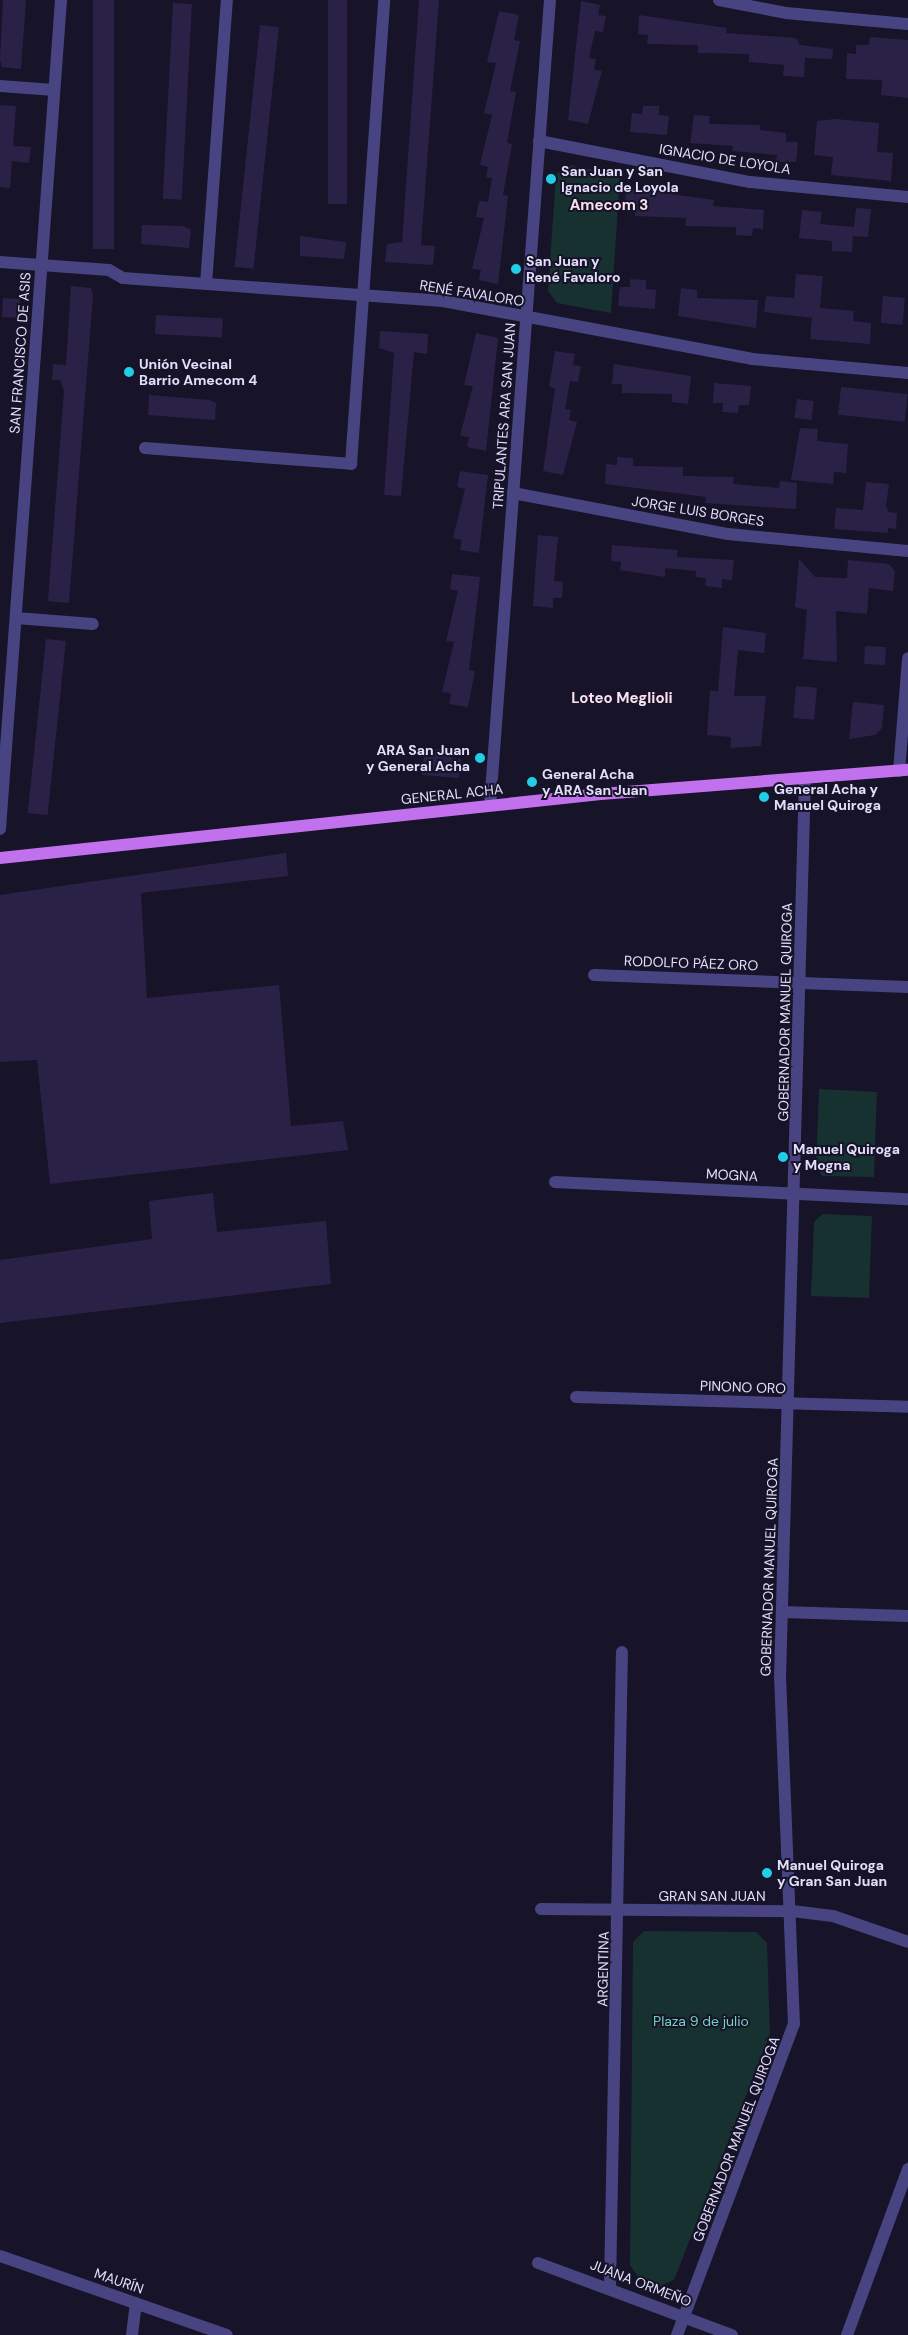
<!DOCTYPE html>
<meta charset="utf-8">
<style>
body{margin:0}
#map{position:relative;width:908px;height:2335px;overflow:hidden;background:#171328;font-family:"DM Sans",sans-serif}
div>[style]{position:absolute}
.green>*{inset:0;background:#173130}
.building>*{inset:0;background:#2a2246;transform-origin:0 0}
.minor>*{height:12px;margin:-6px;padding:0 6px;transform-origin:6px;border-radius:6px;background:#474481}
.major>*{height:12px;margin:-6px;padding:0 6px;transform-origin:6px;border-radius:6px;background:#c271ee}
.dots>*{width:14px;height:14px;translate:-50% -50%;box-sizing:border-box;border:2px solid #171328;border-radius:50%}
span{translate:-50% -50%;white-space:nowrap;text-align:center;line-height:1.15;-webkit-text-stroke:4px #171328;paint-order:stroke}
.street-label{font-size:14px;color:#e2defb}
.poi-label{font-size:14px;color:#e2defb;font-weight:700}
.left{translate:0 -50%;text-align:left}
.right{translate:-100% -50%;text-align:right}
.park-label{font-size:14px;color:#71d4bd}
.neighbourhood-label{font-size:15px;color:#fbe0f1;font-weight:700}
</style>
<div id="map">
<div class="green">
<i style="clip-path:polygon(568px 165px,620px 175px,611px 313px,557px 303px,548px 291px,556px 174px)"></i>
<i style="clip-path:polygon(819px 1089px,877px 1092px,874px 1177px,822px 1176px,816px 1166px)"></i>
<i style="clip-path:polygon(823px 1214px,872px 1216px,869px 1298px,811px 1296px,814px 1222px)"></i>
<i style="clip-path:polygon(644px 1931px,756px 1932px,767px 1943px,770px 2034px,674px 2280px,660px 2286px,638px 2277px,630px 2265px,633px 1942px)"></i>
</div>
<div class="building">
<i style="clip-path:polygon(3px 0,26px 0,21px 69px,2px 67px,0 60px)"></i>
<i style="left:93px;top:0;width:21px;height:249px"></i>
<i style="left:328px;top:0;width:19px;height:204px"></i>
<i style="clip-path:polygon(419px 0,439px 0,421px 245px,435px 246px,433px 265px,385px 262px,387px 244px,402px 242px)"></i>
<i style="clip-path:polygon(581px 1px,600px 5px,598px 15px,606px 16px,603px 32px,595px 31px,589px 58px,596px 59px,594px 70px,602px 71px,588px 124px,568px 120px)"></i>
<i style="left:173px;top:3px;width:19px;height:196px;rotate:3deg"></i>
<i style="clip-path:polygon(499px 11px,519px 15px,514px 40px,520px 41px,510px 91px,516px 92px,507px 143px,512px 144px,503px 195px,508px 196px,498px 284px,479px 280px,481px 270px,472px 269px,484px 218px,476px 217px,479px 201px,488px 202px,492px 178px,486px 177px,488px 167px,480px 165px,492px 115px,484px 113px,496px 63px,487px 62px)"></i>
<i style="clip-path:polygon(639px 15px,727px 28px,726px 33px,796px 38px,800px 45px,833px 49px,832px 59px,805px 58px,804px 77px,783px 76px,784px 65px,749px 62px,749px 54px,698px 53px,698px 45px,647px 44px,648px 35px,638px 34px)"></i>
<i style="left:260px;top:25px;width:19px;height:243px;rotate:6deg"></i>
<i style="clip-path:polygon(870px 37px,908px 40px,908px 98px,881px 95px,882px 80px,846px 79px,847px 53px,856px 54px,856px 45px,869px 45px)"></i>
<i style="clip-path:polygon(0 105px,16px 106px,13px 146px,31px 147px,29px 163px,12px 161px,10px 188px,0 187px)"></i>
<i style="clip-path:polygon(643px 106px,659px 106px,659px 115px,669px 116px,667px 135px,630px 132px,632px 113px,642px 114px)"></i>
<i style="clip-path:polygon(694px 115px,710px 116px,709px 124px,760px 125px,760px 130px,786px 133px,786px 142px,798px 142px,796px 162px,776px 162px,777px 155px,732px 151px,733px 146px,690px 143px)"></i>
<i style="clip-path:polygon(836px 119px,879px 123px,877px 152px,893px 153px,891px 181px,831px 175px,833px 157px,814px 155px,817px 121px)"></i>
<i style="clip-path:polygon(626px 188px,714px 200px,713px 206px,764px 210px,763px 229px,753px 228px,752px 236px,736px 235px,736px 227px,685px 226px,686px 218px,635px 216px,635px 208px,625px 207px)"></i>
<i style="clip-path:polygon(856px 208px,871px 209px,868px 237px,853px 236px,852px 252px,832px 251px,832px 241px,799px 238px,802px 210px,822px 212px,820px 224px,854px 227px)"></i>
<i style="clip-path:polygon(142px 225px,183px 226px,191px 230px,189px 248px,141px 244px)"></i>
<i style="clip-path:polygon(300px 236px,346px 242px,344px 259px,300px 256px)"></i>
<i style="clip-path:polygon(796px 274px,823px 276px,820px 308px,854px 311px,853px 321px,871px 323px,870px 344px,810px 339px,812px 318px,764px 312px,766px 296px,794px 298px)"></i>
<i style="clip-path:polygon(630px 279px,646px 280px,646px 289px,656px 290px,655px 309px,618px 306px,620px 287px,630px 287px)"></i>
<i style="clip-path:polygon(71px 286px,91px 288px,93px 295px,69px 603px,48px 601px,64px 391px,60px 380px,52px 380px,53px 364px,66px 365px)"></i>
<i style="clip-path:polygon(681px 288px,697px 290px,697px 298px,758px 300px,756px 328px,678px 316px)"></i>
<i style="left:883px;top:296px;width:22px;height:27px;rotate:5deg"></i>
<i style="left:3px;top:298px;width:17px;height:19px;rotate:3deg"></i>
<i style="left:156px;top:315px;width:67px;height:19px;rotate:3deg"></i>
<i style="clip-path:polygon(380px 331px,428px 334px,427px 354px,414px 352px,401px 496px,384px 495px,394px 353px,379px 348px)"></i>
<i style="clip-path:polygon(476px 333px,498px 338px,486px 451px,467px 447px,469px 437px,460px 436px,473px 386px,464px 385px)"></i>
<i style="clip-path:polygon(555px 351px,575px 354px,573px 365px,581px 366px,578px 382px,570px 381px,565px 409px,571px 410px,569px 420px,577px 422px,563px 475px,543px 471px,555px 388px,549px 387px)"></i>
<i style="clip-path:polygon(614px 364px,691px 376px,688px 404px,672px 402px,672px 394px,622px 393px,622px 384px,612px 384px)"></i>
<i style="clip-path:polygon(714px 383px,751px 386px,749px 405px,739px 405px,738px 413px,722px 412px,723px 403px,713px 403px)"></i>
<i style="left:841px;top:387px;width:67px;height:28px;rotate:6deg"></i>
<i style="clip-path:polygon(149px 395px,209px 400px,216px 403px,215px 420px,148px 415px)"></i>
<i style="left:797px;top:399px;width:17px;height:19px;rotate:7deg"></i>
<i style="clip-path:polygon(800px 428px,818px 429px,817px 441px,848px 444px,846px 473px,834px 472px,833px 484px,791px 480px)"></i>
<i style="clip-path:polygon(617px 457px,633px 458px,633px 466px,683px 467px,683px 476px,734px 477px,733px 484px,779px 488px,780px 481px,797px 483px,796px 509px,705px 503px,706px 497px,605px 484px,606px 464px,617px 465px)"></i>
<i style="clip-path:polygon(460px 471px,488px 475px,479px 553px,460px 550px,462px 540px,453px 538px,465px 489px,457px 487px)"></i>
<i style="clip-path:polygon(866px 482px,889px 484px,886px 506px,889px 512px,897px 513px,896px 529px,888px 528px,888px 533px,834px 529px,836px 508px,863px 510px)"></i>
<i style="clip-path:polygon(538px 535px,558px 537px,554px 581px,563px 582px,562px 598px,553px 598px,553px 608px,533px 606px)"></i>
<i style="clip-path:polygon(612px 545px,677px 550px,677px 557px,734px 560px,732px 580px,722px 579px,722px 588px,705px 586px,706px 578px,696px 577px,696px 571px,665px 568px,665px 577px,620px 570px,621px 562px,611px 561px)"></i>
<i style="clip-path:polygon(799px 559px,815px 577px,847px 578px,848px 560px,889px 564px,895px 571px,893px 591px,869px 588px,867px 614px,836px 611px,837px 662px,803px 659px,807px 610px,795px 607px)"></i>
<i style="clip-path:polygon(452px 574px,480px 577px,469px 670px,475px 671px,468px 707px,449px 704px,451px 693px,442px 692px,454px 642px,446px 641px,458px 591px,450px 589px)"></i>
<i style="clip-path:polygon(723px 627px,766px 633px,764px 653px,738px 650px,734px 696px,766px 696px,761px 746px,730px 748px,731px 737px,707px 735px,710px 691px,718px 691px)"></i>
<i style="left:46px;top:639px;width:20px;height:175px;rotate:6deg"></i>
<i style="left:865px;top:646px;width:21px;height:18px;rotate:3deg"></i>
<i style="left:796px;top:686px;width:21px;height:32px;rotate:5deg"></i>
<i style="clip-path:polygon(853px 702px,884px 705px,882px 728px,875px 735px,849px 739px)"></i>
<i style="clip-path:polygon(435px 749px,451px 750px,451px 758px,461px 759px,459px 778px,422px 775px,424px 756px,434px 757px)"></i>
<i style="clip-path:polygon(286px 853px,288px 876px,141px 893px,147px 998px,279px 985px,291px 1126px,343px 1121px,348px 1150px,50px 1184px,37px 1060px,0 1062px,0 895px)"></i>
<i style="clip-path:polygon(213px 1193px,217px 1232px,326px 1221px,331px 1284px,0 1323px,0 1260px,152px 1239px,149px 1201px)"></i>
</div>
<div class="minor">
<i style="left:719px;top:0;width:68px;rotate:11deg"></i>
<i style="left:786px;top:13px;width:122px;rotate:5.2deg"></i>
<i style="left:0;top:86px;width:54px;rotate:4.2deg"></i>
<i style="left:539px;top:141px;width:215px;rotate:11deg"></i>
<i style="left:750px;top:182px;width:159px;rotate:5.4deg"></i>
<i style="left:0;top:262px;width:109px;rotate:4.2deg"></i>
<i style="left:109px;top:270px;width:16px;rotate:30deg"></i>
<i style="left:123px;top:278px;width:321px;rotate:4.1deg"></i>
<i style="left:443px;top:301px;width:314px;rotate:10.6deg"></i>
<i style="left:752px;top:359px;width:157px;rotate:5.1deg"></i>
<i style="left:206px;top:284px;width:285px;rotate:-85.8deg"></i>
<i style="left:145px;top:448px;width:207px;rotate:4.4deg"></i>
<i style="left:351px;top:464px;width:465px;rotate:-85.9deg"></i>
<i style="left:513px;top:493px;width:219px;rotate:10.8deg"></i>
<i style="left:728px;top:534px;width:181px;rotate:5.4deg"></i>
<i style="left:16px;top:618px;width:77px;rotate:4.5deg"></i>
<i style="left:899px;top:771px;width:113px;rotate:-85.4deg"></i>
<i style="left:490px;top:805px;width:807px;rotate:-85.74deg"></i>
<i style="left:0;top:829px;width:831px;rotate:-85.79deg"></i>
<i style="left:594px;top:975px;width:314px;rotate:2.2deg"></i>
<i style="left:555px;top:1182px;width:353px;rotate:2.8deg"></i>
<i style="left:576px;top:1397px;width:332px;rotate:1.7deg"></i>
<i style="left:782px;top:1612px;width:126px;rotate:1.8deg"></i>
<i style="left:541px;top:1909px;width:251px;rotate:0.5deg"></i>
<i style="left:792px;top:1911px;width:41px;rotate:7deg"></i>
<i style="left:833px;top:1916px;width:79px;rotate:19.1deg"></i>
<i style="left:0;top:2256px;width:240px;rotate:19.2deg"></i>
<i style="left:538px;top:2263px;width:207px;rotate:20.4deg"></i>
<i style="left:610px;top:2286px;width:634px;rotate:-88.92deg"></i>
<i style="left:132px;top:2335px;width:32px;rotate:-83deg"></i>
<i style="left:677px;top:2335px;width:332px;rotate:-69.4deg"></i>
<i style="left:794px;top:2024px;width:346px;rotate:-92.3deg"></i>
<i style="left:780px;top:1678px;width:900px;rotate:-88.41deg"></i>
<i style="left:847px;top:2335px;width:177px;rotate:-69.8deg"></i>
</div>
<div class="major">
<i style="left:0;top:858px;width:604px;rotate:-6.08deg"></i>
<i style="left:601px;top:794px;width:308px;rotate:-4.5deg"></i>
</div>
<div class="dots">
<i style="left:551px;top:179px;background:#20cee5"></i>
<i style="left:516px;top:269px;background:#20cee5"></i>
<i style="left:129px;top:372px;background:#20cee5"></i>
<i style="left:480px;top:758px;background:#20cee5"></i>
<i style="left:532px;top:782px;background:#20cee5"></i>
<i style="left:764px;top:797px;background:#20cee5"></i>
<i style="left:783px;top:1157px;background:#20cee5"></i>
<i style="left:767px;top:1873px;background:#20cee5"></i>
</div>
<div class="street-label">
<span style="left:725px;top:159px;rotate:9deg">IGNACIO DE LOYOLA</span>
<span style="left:472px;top:293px;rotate:9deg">RENÉ FAVALORO</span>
<span style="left:20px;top:353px;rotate:-86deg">SAN FRANCISCO DE ASIS</span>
<span style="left:504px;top:416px;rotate:-86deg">TRIPULANTES ARA SAN JUAN</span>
<span style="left:698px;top:511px;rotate:9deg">JORGE LUIS BORGES</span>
<span style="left:452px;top:794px;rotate:-6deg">GENERAL ACHA</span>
<span style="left:691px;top:963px;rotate:2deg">RODOLFO PÁEZ ORO</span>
<span style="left:785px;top:1012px;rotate:-89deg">GOBERNADOR MANUEL QUIROGA</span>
<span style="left:732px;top:1175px;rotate:3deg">MOGNA</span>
<span style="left:743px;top:1387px;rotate:2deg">PINONO ORO</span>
<span style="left:769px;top:1567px;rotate:-88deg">GOBERNADOR MANUEL QUIROGA</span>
<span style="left:712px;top:1896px">GRAN SAN JUAN</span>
<span style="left:603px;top:1969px;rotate:-89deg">ARGENTINA</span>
<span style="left:736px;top:2139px;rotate:-69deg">GOBERNADOR MANUEL QUIROGA</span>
<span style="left:119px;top:2281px;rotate:19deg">MAURÍN</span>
<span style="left:641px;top:2283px;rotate:21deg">JUANA ORMEÑO</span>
</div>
<div class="poi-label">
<span class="left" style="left:561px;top:179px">San Juan y San<br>Ignacio de Loyola</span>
<span class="left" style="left:526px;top:269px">San Juan y<br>René Favaloro</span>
<span class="left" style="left:139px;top:372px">Unión Vecinal<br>Barrio Amecom 4</span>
<span class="right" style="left:470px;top:758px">ARA San Juan<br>y General Acha</span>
<span class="left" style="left:542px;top:782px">General Acha<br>y ARA San Juan</span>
<span class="left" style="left:774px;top:797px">General Acha y<br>Manuel Quiroga</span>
<span class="left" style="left:793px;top:1157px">Manuel Quiroga<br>y Mogna</span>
<span class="left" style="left:777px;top:1873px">Manuel Quiroga<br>y Gran San Juan</span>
</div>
<div class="park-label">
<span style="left:701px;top:2021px">Plaza 9 de julio</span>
</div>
<div class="neighbourhood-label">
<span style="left:609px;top:206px">Amecom 3</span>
<span style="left:622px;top:699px">Loteo Meglioli</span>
</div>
</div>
